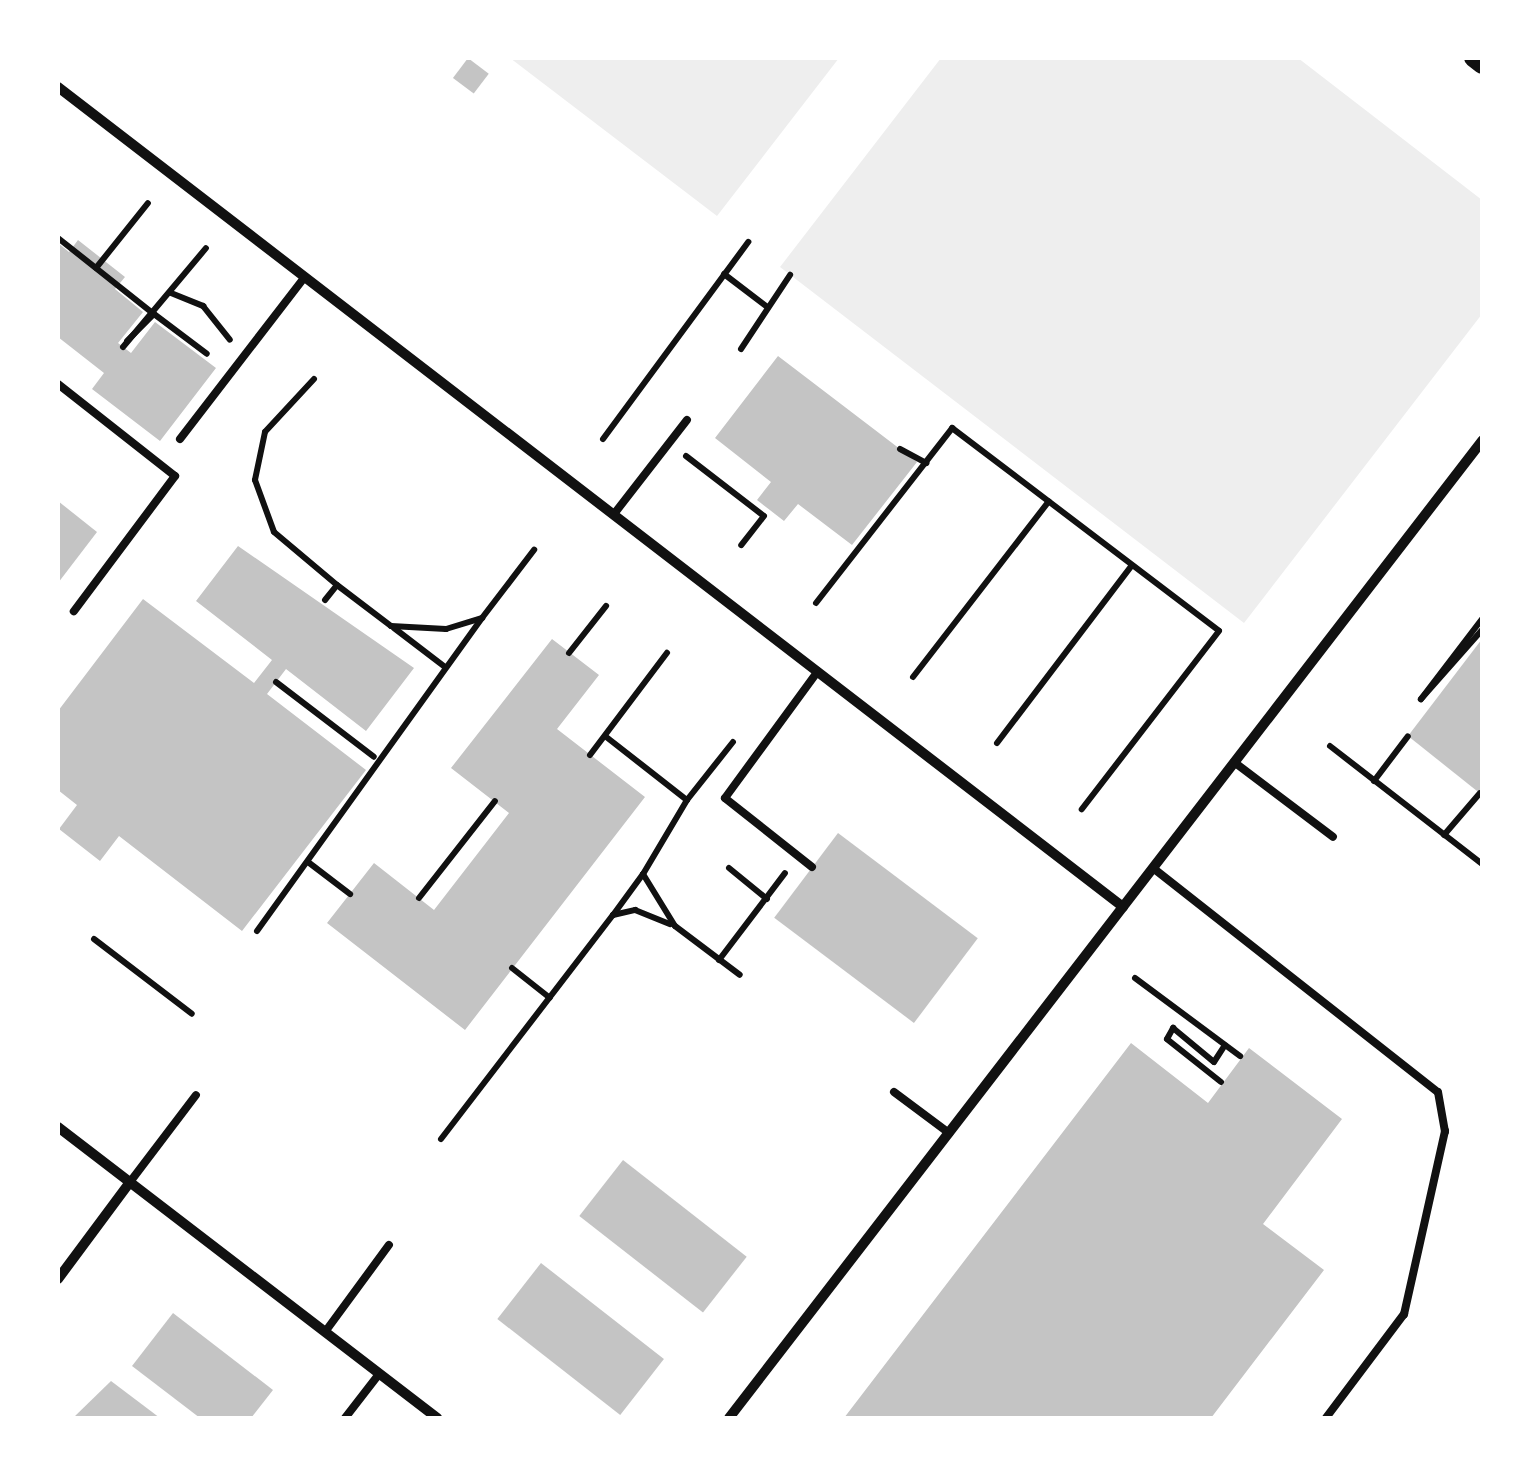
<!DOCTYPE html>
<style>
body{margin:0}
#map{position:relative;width:1540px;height:1476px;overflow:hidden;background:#fff;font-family:"Varela Round",sans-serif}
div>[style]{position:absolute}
.green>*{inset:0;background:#eee}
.building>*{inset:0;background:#c4c4c4;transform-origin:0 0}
.path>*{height:6px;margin:-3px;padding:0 3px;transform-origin:3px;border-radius:3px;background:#111}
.service>*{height:8px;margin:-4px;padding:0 4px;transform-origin:4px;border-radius:4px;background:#111}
.minor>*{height:10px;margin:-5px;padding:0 5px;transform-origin:5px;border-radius:5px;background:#111}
.tertiary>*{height:18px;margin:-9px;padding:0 9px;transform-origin:9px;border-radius:9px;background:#111}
span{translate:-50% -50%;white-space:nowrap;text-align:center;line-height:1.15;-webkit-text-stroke:10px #fff;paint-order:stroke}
.frame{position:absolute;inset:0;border:60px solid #fff;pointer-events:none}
</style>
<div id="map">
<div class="green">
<i style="clip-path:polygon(510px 58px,839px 58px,717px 216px)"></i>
<i style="clip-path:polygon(941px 58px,1298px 58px,1482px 200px,1482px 314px,1244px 623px,780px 267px)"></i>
</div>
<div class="building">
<i style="left:468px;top:58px;width:26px;height:25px;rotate:37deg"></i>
<i style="clip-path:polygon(78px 240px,125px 277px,115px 289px,143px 312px,118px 343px,131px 353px,155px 322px,216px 368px,160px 441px,92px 389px,104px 373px,58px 337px,58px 243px,69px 252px)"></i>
<i style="clip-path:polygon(778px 356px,917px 462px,852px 545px,798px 504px,784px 521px,757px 500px,771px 482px,715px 438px)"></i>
<i style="clip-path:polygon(58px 501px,97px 532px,58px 583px)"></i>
<i style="clip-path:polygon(238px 546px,414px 668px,366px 731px,286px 669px,267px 694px,366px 770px,242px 931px,119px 836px,100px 861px,59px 829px,77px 805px,58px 790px,58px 711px,143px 599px,254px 683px,272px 660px,196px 601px)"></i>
<i style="clip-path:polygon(552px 639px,599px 675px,557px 729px,645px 797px,465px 1030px,327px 923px,374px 863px,434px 910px,509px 813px,451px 768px)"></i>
<i style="clip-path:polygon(1482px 639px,1482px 795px,1408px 736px)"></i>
<i style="left:838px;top:833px;width:175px;height:106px;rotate:37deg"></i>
<i style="clip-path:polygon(1131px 1043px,1208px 1103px,1249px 1048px,1342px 1119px,1263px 1224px,1324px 1270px,1211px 1418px,844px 1418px)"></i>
<i style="left:623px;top:1160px;width:157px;height:71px;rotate:38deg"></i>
<i style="left:541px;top:1263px;width:156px;height:71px;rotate:38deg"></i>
<i style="clip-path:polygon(173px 1313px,273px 1390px,251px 1418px,200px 1418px,132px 1366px)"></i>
<i style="clip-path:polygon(111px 1381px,160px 1418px,73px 1418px)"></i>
</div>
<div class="path">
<i style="left:58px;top:238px;width:122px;rotate:38.4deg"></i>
<i style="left:154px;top:314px;width:38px;rotate:135deg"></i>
<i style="left:96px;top:268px;width:83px;rotate:-51.3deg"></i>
<i style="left:724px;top:274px;width:53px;rotate:37.3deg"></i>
<i style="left:171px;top:293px;width:35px;rotate:22deg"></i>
<i style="left:203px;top:306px;width:43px;rotate:51.5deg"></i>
<i style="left:154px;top:314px;width:66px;rotate:37deg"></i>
<i style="left:123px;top:347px;width:129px;rotate:-50deg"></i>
<i style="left:741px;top:349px;width:89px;rotate:-56.5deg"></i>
<i style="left:314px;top:379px;width:72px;rotate:132.8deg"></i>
<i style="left:265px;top:432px;width:49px;rotate:101.8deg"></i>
<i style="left:255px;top:480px;width:55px;rotate:69.9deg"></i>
<i style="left:274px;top:532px;width:82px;rotate:40.1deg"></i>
<i style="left:337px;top:585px;width:68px;rotate:37.2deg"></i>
<i style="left:391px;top:626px;width:55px;rotate:3.1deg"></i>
<i style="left:446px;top:629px;width:38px;rotate:-17deg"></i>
<i style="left:482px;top:618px;width:86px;rotate:-52.6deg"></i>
<i style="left:603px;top:439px;width:245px;rotate:-53.6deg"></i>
<i style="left:900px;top:449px;width:30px;rotate:28deg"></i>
<i style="left:686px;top:456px;width:98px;rotate:37.6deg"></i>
<i style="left:764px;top:516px;width:37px;rotate:128deg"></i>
<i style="left:325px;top:600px;width:19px;rotate:-51deg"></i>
<i style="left:816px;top:603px;width:222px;rotate:-52.1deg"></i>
<i style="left:952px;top:428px;width:335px;rotate:37.2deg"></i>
<i style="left:1219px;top:631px;width:225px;rotate:127.6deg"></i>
<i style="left:1482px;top:619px;width:101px;rotate:127.3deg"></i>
<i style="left:1421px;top:699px;width:92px;rotate:-48.5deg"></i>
<i style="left:394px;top:628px;width:64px;rotate:37.4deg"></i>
<i style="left:569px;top:653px;width:60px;rotate:-51.8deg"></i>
<i style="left:913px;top:677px;width:222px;rotate:-52.3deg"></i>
<i style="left:276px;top:682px;width:123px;rotate:37.4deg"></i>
<i style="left:605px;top:736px;width:104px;rotate:38deg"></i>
<i style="left:687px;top:800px;width:74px;rotate:-51.6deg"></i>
<i style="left:997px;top:743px;width:223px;rotate:-52.8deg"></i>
<i style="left:1330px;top:746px;width:192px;rotate:37.8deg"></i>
<i style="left:590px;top:755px;width:128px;rotate:-53deg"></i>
<i style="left:1374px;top:781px;width:56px;rotate:-52.9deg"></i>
<i style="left:687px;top:800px;width:86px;rotate:120.7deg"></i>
<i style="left:643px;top:874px;width:61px;rotate:58.4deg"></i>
<i style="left:675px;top:926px;width:81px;rotate:37deg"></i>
<i style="left:1444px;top:835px;width:55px;rotate:-49.4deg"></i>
<i style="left:308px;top:862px;width:53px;rotate:37.3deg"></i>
<i style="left:729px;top:868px;width:49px;rotate:39.2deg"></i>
<i style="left:643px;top:874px;width:51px;rotate:126.2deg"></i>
<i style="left:613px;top:915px;width:23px;rotate:-13deg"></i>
<i style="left:635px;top:910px;width:38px;rotate:22deg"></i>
<i style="left:419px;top:898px;width:123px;rotate:-51.9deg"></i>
<i style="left:257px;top:931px;width:384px;rotate:-54.3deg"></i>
<i style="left:94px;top:939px;width:123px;rotate:37.4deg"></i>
<i style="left:719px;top:960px;width:109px;rotate:-52.8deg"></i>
<i style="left:512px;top:968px;width:48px;rotate:38.3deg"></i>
<i style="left:1135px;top:978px;width:131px;rotate:36.6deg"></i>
<i style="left:1221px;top:1082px;width:69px;rotate:-141.5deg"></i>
<i style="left:1167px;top:1039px;width:13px;rotate:-61deg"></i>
<i style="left:1173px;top:1028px;width:53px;rotate:39.7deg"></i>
<i style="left:1214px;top:1062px;width:20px;rotate:-57deg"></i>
<i style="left:441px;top:1139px;width:282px;rotate:-52.5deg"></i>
</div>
<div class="service">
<i style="left:58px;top:384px;width:149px;rotate:38.2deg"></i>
<i style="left:175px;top:476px;width:169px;rotate:126.8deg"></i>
<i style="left:180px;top:439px;width:203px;rotate:-52.4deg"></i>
<i style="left:614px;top:514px;width:119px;rotate:-52.2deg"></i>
<i style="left:1234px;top:762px;width:124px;rotate:37.1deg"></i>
<i style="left:812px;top:867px;width:111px;rotate:-141.6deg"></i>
<i style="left:725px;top:798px;width:157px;rotate:-53.8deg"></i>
<i style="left:1153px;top:868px;width:362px;rotate:38.2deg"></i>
<i style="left:1438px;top:1092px;width:40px;rotate:80deg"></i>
<i style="left:1445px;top:1131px;width:188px;rotate:102.6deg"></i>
<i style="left:1404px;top:1314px;width:130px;rotate:126.9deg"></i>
<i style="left:894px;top:1092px;width:69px;rotate:36.7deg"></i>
<i style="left:130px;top:1182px;width:109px;rotate:-52.8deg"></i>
<i style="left:325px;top:1332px;width:108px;rotate:-53.7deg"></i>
<i style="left:345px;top:1418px;width:56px;rotate:-52.3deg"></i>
</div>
<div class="minor">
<i style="left:58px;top:87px;width:1344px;rotate:37.59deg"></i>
<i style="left:58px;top:1127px;width:478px;rotate:37.5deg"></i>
<i style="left:58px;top:1279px;width:121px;rotate:-53.4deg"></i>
<i style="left:729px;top:1418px;width:1234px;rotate:-52.38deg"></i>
</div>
<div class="tertiary">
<i style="left:1473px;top:58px;width:11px;rotate:38deg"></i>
</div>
<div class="frame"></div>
</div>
